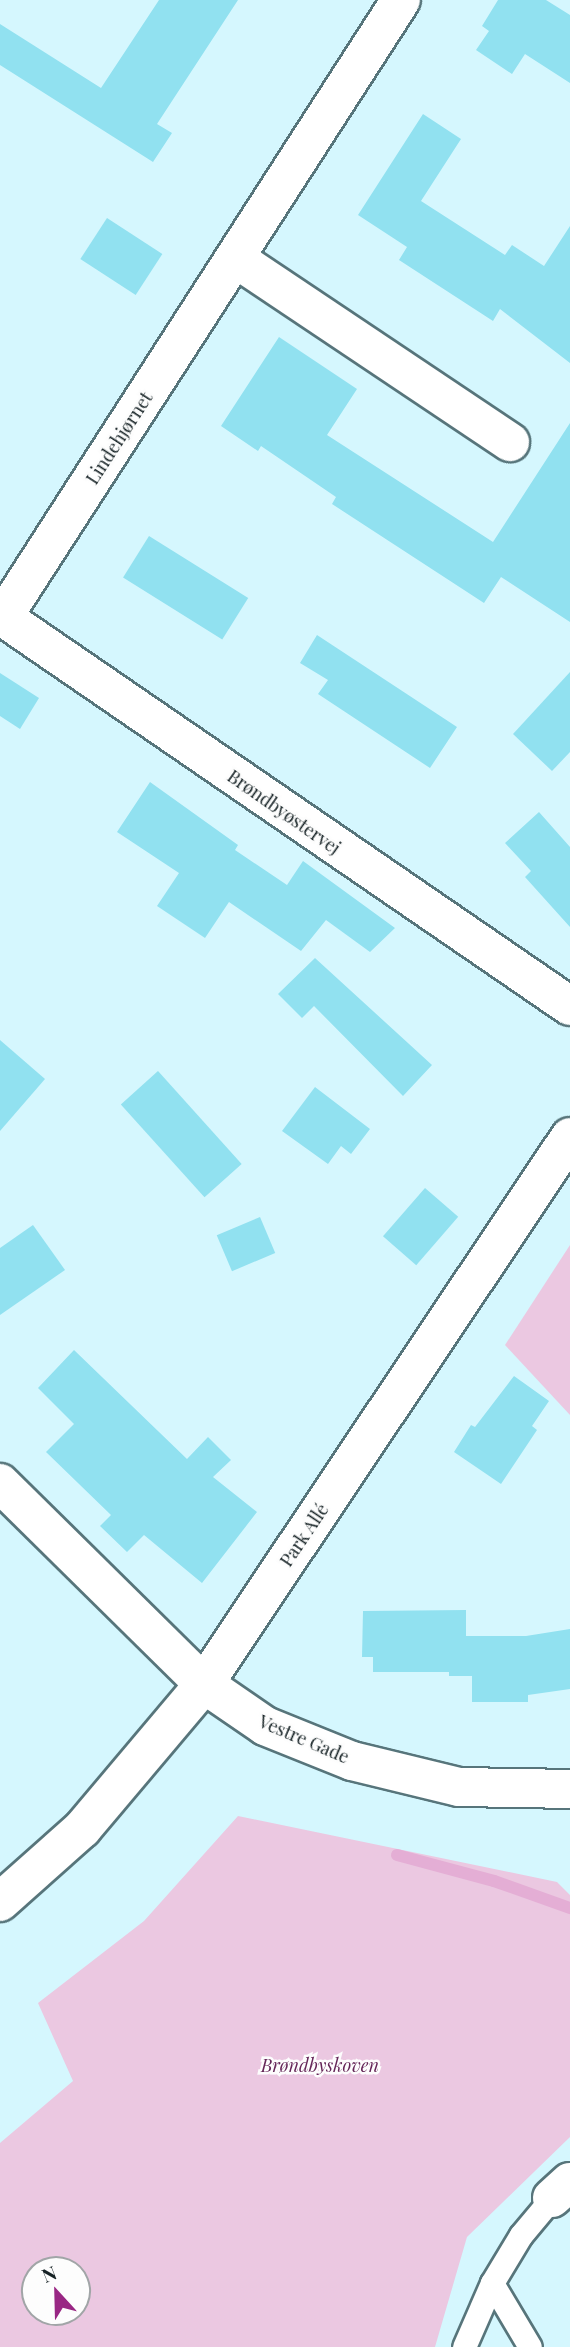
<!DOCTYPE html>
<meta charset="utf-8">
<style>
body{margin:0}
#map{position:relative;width:570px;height:2347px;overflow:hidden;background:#d5f7fe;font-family:"Playfair Display",serif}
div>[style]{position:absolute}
.green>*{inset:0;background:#ebc8e1}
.stream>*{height:12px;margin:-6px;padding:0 6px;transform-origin:6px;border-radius:6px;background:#e4aed5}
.building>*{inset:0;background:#91e1f0;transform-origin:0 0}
.roads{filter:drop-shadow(2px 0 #57757b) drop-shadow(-2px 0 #57757b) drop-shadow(0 2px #57757b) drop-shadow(0 -2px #57757b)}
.lane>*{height:23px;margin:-11.5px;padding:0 11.5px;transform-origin:11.5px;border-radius:11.5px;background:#fff}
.street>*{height:38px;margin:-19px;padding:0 19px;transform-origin:19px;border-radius:19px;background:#fff}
.secondary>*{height:38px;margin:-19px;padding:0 19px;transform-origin:19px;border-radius:19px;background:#fff}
span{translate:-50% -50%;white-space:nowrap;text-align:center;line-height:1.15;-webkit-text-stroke:5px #fdfdfd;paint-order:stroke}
.street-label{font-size:18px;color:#162225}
.park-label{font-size:18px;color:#652658;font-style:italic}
.north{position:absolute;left:21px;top:2256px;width:70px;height:70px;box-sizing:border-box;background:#fdfdfd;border:2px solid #a1a5a7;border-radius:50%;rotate:338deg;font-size:19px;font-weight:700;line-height:28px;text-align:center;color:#162225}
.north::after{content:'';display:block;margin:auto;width:24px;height:32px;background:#992784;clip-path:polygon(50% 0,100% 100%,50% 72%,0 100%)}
</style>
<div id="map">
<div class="green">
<i style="clip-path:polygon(570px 1245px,570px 1415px,505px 1345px)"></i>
<i style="clip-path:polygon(evenodd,238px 1816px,557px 1882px,570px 1895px,570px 2137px,467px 2237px,435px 2347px,0 2347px,0 2143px,73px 2081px,38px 2003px,144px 1921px,238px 1816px,35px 2270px,77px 2270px,77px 2312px,35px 2312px,35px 2270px)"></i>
</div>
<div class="stream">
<i style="left:397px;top:1855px;width:100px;rotate:15deg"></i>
<i style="left:494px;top:1881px;width:81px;rotate:19.6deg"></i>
</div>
<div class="building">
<i style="clip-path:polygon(159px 0,238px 0,157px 124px,172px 133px,153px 162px,0 65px,0 24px,101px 88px)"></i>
<i style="clip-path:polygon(498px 0,546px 0,570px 15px,570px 83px,525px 54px,512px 74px,476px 50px,489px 31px,482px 26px)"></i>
<i style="clip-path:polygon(423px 114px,461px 139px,421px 201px,505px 255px,512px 245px,544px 266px,570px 226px,570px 363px,500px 309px,493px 321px,399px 260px,407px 247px,358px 215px)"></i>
<i style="left:107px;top:218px;width:66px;height:49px;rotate:33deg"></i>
<i style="clip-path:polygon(279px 337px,357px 389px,327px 435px,493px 542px,570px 423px,570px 622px,501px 577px,484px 603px,332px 504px,336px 497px,261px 446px,258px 451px,221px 426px)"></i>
<i style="left:149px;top:536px;width:117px;height:49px;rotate:32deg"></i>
<i style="clip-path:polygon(317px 635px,457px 727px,430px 768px,318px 694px,328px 680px,300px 663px)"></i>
<i style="clip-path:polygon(570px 672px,570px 752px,552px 771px,513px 734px)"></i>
<i style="clip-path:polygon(0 673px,39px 698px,20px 729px,0 716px)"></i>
<i style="clip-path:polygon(150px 782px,238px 845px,235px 850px,287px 885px,303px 861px,395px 928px,370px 952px,326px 920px,301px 951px,229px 902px,205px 938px,157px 906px,179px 873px,117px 832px)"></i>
<i style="clip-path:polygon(539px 812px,570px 847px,570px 927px,525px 877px,531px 871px,505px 843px)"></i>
<i style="clip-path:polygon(315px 958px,432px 1065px,403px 1096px,314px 1006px,302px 1018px,278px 994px)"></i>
<i style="clip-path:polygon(0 1040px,45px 1079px,0 1131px)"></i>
<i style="left:158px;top:1071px;width:125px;height:50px;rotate:48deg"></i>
<i style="clip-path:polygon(315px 1087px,370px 1129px,351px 1154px,341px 1146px,328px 1164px,282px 1131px)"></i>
<i style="left:425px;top:1188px;width:44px;height:64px;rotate:41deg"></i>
<i style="left:260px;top:1217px;width:39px;height:47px;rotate:67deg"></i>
<i style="clip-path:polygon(33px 1225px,65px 1270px,0 1315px,0 1248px)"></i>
<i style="clip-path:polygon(74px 1350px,187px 1459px,208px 1437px,231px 1460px,213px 1477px,257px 1512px,202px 1583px,144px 1535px,127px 1552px,100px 1526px,111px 1515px,46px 1452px,74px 1424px,38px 1388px)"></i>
<i style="clip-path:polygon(514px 1376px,549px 1401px,532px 1426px,537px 1430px,501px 1484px,454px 1452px,471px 1425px,475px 1427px)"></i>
<i style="clip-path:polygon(466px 1610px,466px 1636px,526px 1636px,570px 1629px,570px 1689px,528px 1695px,528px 1702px,472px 1702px,472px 1676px,449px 1676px,449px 1672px,373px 1672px,373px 1657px,362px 1657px,363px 1611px)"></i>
</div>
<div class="roads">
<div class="lane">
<i style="left:492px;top:2283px;width:74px;rotate:59.3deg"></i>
<i style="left:464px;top:2347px;width:70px;rotate:-66.4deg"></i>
<i style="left:492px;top:2283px;width:56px;rotate:-58.9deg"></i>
<i style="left:521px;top:2235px;width:48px;rotate:-50deg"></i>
</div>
<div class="street">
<i style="left:235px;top:258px;width:331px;rotate:33.8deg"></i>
<i style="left:0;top:615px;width:691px;rotate:34.45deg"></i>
<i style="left:3px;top:617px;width:734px;rotate:-57.18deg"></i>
<i style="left:0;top:1483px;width:286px;rotate:44.6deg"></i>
<i style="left:204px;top:1684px;width:74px;rotate:34.5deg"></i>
<i style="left:265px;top:1726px;width:94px;rotate:21.9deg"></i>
<i style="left:352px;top:1761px;width:110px;rotate:13.7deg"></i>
<i style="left:459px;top:1787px;width:111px;rotate:1deg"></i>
<i style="left:552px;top:2198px;width:24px;rotate:-42deg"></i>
</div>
<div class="secondary">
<i style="left:0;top:1902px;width:110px;rotate:-41.7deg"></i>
<i style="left:82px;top:1829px;width:189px;rotate:-49.9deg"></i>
<i style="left:204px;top:1684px;width:658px;rotate:-56.21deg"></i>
</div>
</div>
<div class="street-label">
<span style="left:119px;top:438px;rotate:-57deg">Lindehjørnet</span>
<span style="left:284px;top:812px;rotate:35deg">Brøndbyøstervej</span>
<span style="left:304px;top:1535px;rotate:-56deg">Park Allé</span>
<span style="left:304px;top:1739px;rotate:23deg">Vestre Gade</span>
</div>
<div class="park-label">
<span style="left:320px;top:2065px">Brøndbyskoven</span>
</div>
<div class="north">N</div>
</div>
